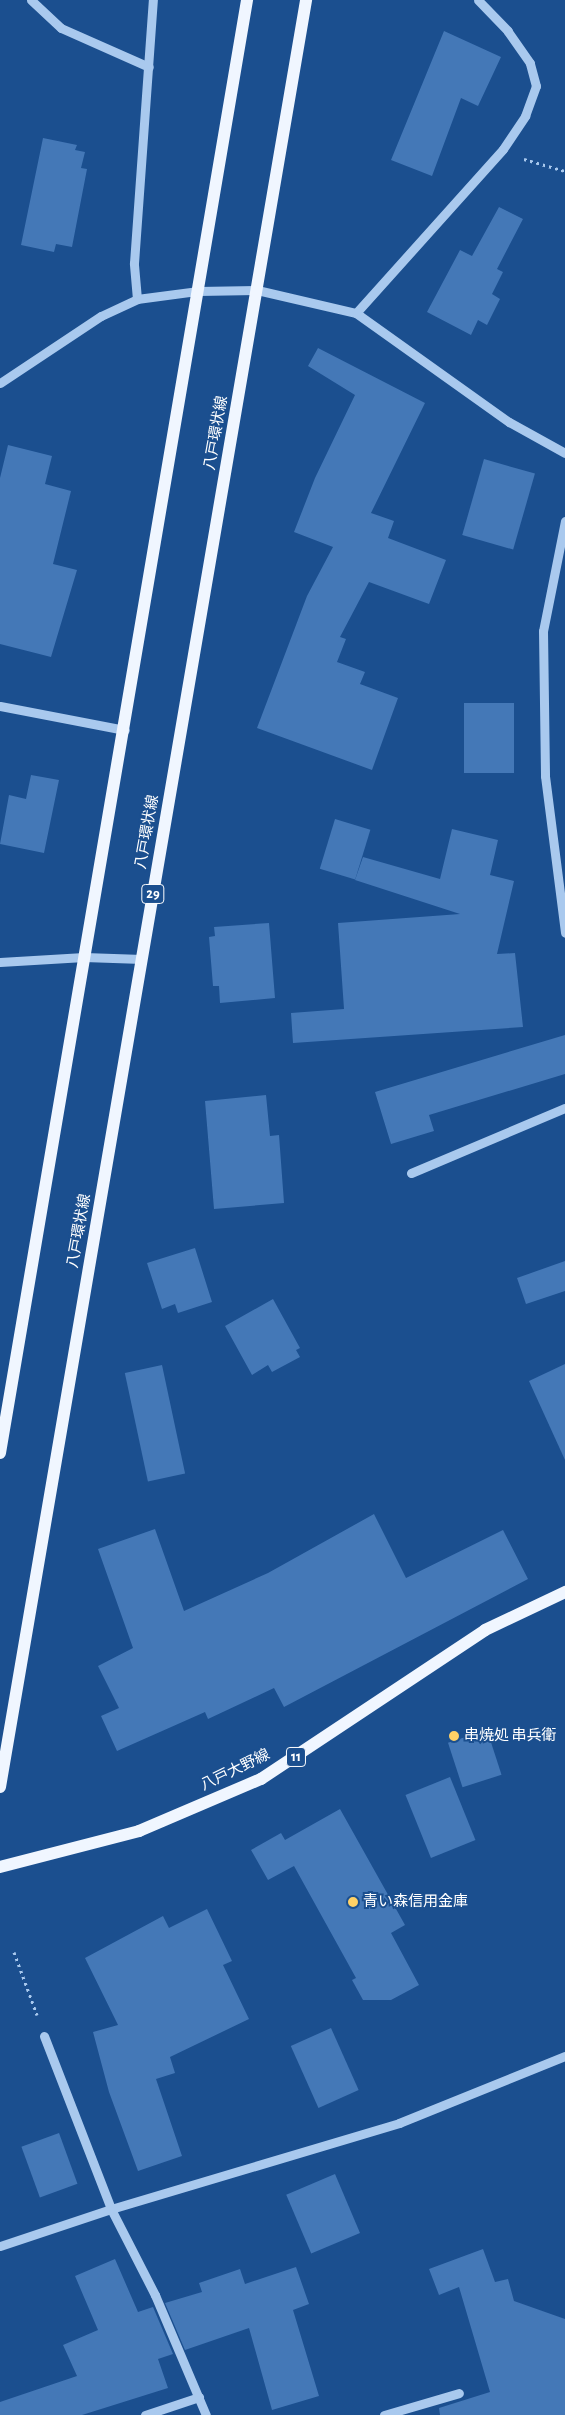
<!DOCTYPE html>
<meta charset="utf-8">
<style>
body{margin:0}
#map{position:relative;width:565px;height:2415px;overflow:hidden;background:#1b4f8f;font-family:"Alegreya Sans","Noto Sans JP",sans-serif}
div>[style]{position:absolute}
.building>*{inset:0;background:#4478b7;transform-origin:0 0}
.path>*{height:3px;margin-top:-1.5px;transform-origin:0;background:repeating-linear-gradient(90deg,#a9c9ee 0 2.5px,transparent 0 6.5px)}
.minor>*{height:9px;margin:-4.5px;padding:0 4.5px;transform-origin:4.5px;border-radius:4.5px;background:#a9c9ee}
.major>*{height:12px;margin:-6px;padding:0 6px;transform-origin:6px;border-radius:6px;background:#f0f6ff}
.dots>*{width:14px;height:14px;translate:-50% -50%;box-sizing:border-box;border:2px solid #1b4f8f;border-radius:50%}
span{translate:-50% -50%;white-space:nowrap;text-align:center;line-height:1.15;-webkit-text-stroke:4px #1b4f8f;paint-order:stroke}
.shield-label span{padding:1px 4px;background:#1b4f8f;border:1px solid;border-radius:4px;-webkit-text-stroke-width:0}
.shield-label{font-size:14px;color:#fff;font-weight:700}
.street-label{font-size:15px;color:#fff}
.poi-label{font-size:15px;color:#fff}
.left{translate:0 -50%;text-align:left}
</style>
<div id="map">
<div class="building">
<i style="clip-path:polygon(444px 31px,501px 57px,478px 106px,461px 98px,432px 176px,391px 160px)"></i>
<i style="clip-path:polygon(43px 138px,77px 145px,75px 150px,85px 152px,81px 168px,87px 169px,72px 247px,56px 244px,54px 252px,21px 245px)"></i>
<i style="clip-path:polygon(499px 207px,523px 219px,497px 269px,503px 272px,492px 294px,500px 299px,487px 325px,478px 320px,471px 335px,427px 312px,460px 250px,472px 256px)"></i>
<i style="clip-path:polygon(318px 348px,425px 403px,371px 513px,394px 521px,388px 538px,446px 560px,429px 604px,369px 582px,340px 637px,346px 639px,337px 662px,365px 672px,360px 684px,398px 698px,372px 770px,257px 728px,307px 596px,333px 547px,294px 532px,315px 478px,355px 395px,308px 366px)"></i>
<i style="clip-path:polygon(8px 445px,52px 456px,45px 484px,71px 491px,53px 564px,77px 570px,51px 657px,0 644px,0 478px)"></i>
<i style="left:484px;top:459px;width:53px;height:79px;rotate:16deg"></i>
<i style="left:464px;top:703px;width:50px;height:70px"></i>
<i style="clip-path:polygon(31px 775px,59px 780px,44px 853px,0 844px,9px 795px,26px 799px)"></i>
<i style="left:335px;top:819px;width:37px;height:52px;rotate:17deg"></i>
<i style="clip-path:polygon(452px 829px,498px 840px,490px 875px,514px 881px,497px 954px,515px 953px,523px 1027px,293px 1043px,291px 1013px,344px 1009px,338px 923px,460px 914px,355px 880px,363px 857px,440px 879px)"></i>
<i style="clip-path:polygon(269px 923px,275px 998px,220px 1003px,219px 986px,213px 986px,209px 937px,215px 936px,214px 927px)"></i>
<i style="clip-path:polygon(565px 1035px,565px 1074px,429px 1115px,434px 1131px,391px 1144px,375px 1092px)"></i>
<i style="clip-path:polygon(266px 1095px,270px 1136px,279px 1135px,284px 1203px,214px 1209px,205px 1101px)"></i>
<i style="clip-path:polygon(195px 1248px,212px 1302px,178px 1313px,175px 1304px,162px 1309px,147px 1263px)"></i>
<i style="clip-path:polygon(565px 1261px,565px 1291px,526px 1304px,517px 1278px)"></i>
<i style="clip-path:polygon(273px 1299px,300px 1348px,296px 1350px,300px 1357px,272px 1372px,268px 1365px,252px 1375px,225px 1326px)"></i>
<i style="clip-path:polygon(565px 1364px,565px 1460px,529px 1381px)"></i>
<i style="left:162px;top:1365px;width:111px;height:38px;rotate:78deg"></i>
<i style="clip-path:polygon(374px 1514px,406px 1578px,503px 1530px,528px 1579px,284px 1707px,274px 1688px,208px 1719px,205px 1712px,117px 1751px,101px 1716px,119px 1708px,98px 1666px,133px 1648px,98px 1549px,155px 1529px,184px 1611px,268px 1573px)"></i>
<i style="left:487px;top:1730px;width:47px;height:41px;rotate:72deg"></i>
<i style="left:450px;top:1777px;width:68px;height:48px;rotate:68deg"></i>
<i style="clip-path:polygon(340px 1809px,405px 1925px,391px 1933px,419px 1985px,391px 2000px,363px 2000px,352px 1980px,356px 1978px,294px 1866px,268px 1880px,251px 1850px,281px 1833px,285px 1840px)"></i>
<i style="clip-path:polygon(207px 1909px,232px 1961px,223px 1965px,249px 2019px,170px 2057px,175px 2073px,156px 2079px,182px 2156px,138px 2171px,109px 2092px,93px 2032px,118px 2025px,85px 1958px,163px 1916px,169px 1928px)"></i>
<i style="left:331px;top:2028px;width:68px;height:44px;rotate:66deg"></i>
<i style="left:59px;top:2133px;width:54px;height:40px;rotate:70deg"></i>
<i style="left:335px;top:2174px;width:64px;height:53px;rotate:67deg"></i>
<i style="clip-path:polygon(483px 2249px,495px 2282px,508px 2279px,514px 2301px,565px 2319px,565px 2415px,440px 2415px,439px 2408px,490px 2392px,459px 2287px,439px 2295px,429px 2269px)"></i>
<i style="clip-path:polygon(115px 2259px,138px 2312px,153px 2307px,173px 2354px,158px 2359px,168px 2388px,82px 2415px,0 2415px,0 2402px,77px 2376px,63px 2345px,98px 2330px,75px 2276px)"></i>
<i style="clip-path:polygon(296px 2267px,309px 2304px,293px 2310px,319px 2396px,272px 2410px,249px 2328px,185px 2350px,165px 2303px,202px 2292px,199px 2283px,240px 2269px,245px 2284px)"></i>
</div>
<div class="path">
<i style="left:524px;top:159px;width:43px;rotate:16.3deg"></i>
<i style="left:14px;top:1952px;width:67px;rotate:69.9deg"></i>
</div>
<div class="minor">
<i style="left:31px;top:0;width:41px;rotate:43deg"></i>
<i style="left:61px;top:28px;width:96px;rotate:23.9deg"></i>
<i style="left:137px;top:299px;width:36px;rotate:-95deg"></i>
<i style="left:134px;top:263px;width:264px;rotate:-85.9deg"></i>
<i style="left:356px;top:313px;width:220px;rotate:-48.1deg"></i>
<i style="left:503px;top:149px;width:40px;rotate:-56deg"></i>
<i style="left:525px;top:116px;width:32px;rotate:-70deg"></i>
<i style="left:536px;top:86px;width:24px;rotate:-105deg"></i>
<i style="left:530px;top:63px;width:39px;rotate:-125deg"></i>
<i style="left:508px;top:31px;width:43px;rotate:-134.1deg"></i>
<i style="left:0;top:383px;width:121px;rotate:-33.6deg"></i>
<i style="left:101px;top:316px;width:40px;rotate:-25deg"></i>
<i style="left:137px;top:299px;width:62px;rotate:-7.5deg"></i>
<i style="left:198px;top:291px;width:59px;rotate:-1deg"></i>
<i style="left:257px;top:290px;width:102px;rotate:13.1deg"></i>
<i style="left:356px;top:313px;width:188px;rotate:35.5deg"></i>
<i style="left:509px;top:422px;width:64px;rotate:29deg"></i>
<i style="left:565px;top:521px;width:112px;rotate:101.3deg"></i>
<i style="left:543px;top:631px;width:145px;rotate:89.2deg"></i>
<i style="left:545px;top:776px;width:158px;rotate:82.7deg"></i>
<i style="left:0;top:706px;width:127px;rotate:10.9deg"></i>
<i style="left:0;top:962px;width:84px;rotate:-3.4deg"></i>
<i style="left:84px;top:957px;width:58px;rotate:2deg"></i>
<i style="left:411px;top:1173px;width:167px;rotate:-22.9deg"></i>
<i style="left:44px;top:2036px;width:186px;rotate:68.8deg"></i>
<i style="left:111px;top:2209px;width:97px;rotate:62.9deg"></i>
<i style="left:155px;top:2295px;width:130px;rotate:67deg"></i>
<i style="left:0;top:2246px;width:117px;rotate:-18.4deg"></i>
<i style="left:111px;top:2209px;width:301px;rotate:-16.6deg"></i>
<i style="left:399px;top:2123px;width:179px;rotate:-22deg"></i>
<i style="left:145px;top:2415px;width:57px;rotate:-18.4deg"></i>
<i style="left:384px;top:2415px;width:78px;rotate:-16.3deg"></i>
</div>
<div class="major">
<i style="left:0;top:1453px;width:1474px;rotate:-80.35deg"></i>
<i style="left:0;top:1787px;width:1813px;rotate:-80.28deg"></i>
<i style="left:0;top:1867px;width:144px;rotate:-14.5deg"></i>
<i style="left:139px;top:1831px;width:133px;rotate:-23.1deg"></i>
<i style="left:261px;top:1779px;width:269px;rotate:-33.6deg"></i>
<i style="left:485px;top:1630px;width:89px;rotate:-25.4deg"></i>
</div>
<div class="dots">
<i style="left:454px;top:1736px;background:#ffd166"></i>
<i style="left:353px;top:1902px;background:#ffd166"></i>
</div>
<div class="shield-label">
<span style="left:153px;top:894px">29</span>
<span style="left:296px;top:1757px">11</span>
</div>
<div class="street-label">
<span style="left:216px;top:433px;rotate:-80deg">八戸環状線</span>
<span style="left:147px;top:832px;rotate:-80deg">八戸環状線</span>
<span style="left:79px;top:1231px;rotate:-80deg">八戸環状線</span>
<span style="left:235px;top:1770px;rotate:-26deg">八戸大野線</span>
</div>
<div class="poi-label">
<span class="left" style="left:464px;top:1736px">串焼処 串兵衛</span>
<span class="left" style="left:363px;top:1902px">青い森信用金庫</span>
</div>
</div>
